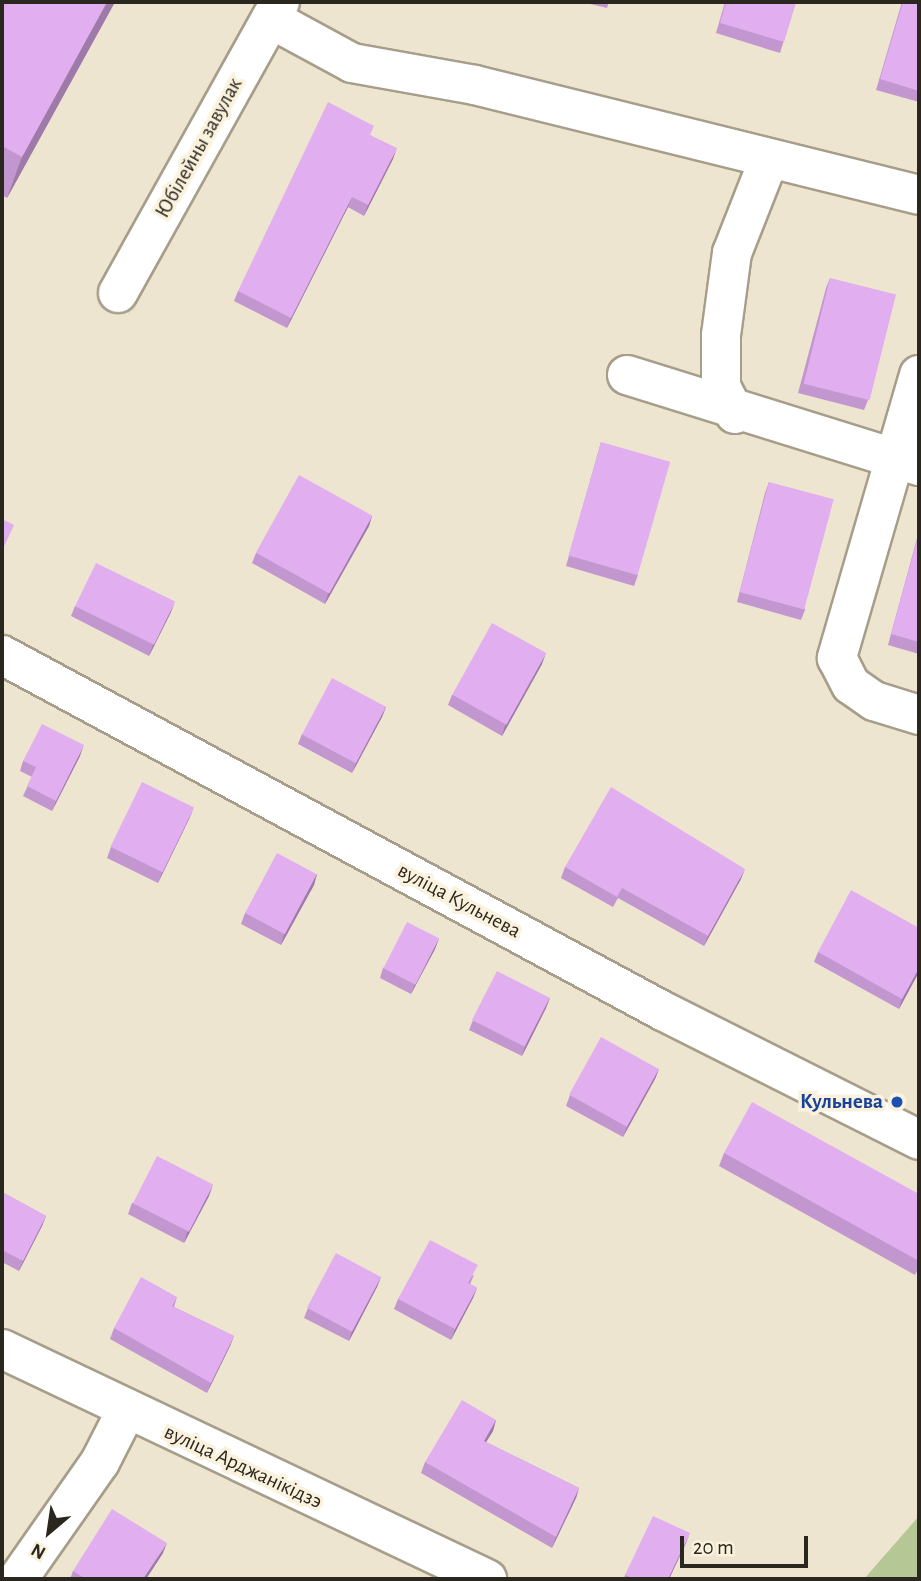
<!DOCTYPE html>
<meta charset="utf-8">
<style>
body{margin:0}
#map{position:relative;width:921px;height:1581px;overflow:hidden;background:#eee5d0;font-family:"Alegreya Sans",sans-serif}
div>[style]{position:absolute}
.green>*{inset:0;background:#b6c796}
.roads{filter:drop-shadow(2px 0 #a69e8a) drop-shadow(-2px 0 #a69e8a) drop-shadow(0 2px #a69e8a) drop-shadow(0 -2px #a69e8a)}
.minor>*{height:38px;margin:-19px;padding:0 19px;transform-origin:19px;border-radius:19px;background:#fff}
.wall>*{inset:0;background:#c296ce}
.shaded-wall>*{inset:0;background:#9e7aa8}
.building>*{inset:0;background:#e1aef0;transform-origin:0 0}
.dots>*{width:19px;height:19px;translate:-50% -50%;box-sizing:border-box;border:4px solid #fbf2dd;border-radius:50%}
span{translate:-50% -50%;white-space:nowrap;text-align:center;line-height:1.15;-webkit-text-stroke:7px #fbf2dd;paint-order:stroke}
.street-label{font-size:21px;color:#2a271f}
.transit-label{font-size:21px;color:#164399;font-weight:700}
.right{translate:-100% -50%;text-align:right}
.frame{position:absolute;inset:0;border:4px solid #2a271f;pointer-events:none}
.north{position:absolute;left:14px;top:1497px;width:70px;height:70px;-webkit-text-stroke:5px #fbf2dd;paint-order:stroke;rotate:209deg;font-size:19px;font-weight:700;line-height:28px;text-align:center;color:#2a271f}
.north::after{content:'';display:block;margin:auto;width:24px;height:32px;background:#2a271f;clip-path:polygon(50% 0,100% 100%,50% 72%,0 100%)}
.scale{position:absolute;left:680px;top:1536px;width:128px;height:32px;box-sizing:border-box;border:4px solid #2a271f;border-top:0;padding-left:9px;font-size:21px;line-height:24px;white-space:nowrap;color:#2a271f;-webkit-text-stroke:5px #fbf2dd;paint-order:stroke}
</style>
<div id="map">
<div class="green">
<i style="clip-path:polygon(919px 1516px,919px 1579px,864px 1579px)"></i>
</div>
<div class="roads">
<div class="minor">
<i style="left:271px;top:19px;width:92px;rotate:28.5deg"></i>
<i style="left:352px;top:63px;width:125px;rotate:10.1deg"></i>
<i style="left:475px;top:85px;width:457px;rotate:13.9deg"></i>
<i style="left:118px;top:293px;width:333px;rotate:-60.9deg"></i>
<i style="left:627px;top:375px;width:306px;rotate:17.3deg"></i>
<i style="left:919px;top:375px;width:295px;rotate:106.2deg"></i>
<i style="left:837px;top:658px;width:30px;rotate:63deg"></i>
<i style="left:851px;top:685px;width:28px;rotate:35deg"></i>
<i style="left:874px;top:701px;width:47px;rotate:17.3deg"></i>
<i style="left:735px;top:414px;width:31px;rotate:-117deg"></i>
<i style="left:721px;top:386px;width:51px;rotate:-90deg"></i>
<i style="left:721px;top:335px;width:83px;rotate:-82.4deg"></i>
<i style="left:732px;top:253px;width:101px;rotate:-68.5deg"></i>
<i style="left:2px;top:655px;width:751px;rotate:28.31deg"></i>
<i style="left:663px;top:1011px;width:287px;rotate:26.7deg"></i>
<i style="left:2px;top:1349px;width:537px;rotate:25.37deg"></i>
<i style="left:18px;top:1579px;width:143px;rotate:-55deg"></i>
<i style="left:100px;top:1462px;width:57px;rotate:-63deg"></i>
</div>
</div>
<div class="wall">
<i style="clip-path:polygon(2px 2px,115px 2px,7px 198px,2px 195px)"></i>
<i style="clip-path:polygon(582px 2px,609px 2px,607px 8px)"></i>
<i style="clip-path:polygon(725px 2px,796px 2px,780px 53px,716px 33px)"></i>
<i style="clip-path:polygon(902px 2px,919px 2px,919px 102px,876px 90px)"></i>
<i style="clip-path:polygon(371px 135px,393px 159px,364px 216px,348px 207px,287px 328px,234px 301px,238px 291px)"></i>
<i style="clip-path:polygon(830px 278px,868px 400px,864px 410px,798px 393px,826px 288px)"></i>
<i style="clip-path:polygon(601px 442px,638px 575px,634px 586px,566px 566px)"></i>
<i style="clip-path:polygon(769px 482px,805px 610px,801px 620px,737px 602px,765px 493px)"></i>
<i style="clip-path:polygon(372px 516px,369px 526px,325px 604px,252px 563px,256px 553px)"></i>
<i style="clip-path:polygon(919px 531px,919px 654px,888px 645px)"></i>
<i style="clip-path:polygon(75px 606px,171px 612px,149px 656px,71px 616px)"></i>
<i style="clip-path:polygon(542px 664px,502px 736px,448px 705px,452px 695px)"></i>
<i style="clip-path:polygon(386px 707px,382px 717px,352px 773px,298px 744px,302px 734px)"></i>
<i style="clip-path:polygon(80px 756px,52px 811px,23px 796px,32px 777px,20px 771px,23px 761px)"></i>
<i style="clip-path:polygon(190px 817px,158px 883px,107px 858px,111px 847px)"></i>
<i style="clip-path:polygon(565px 867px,741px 879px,704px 946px,618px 898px,613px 907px,561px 878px)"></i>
<i style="clip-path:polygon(317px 874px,314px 885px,281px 945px,241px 924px,245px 913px)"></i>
<i style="clip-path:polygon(919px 928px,919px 972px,899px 1009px,814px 962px,818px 952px)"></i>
<i style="clip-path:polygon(439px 938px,435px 949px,411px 994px,380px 978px,383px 968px)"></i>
<i style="clip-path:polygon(550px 998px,546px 1008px,522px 1056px,469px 1030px,473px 1020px)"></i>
<i style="clip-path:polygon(659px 1069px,655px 1079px,623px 1137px,566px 1106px,570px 1095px)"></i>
<i style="clip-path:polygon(724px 1153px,919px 1194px,919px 1267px,915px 1275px,719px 1166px)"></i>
<i style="clip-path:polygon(2px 1192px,46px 1216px,42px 1226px,19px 1271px,2px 1262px)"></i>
<i style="clip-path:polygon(209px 1196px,184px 1243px,128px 1214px,132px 1203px)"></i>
<i style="clip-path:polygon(474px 1275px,470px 1284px,477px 1288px,473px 1298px,451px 1340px,394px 1309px,398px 1299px)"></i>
<i style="clip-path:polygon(381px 1277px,377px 1287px,349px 1341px,304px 1318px,308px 1308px)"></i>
<i style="clip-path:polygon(177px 1297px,174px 1307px,234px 1336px,230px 1346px,207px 1393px,110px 1339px,114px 1328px)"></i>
<i style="clip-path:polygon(496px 1420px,493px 1431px,486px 1442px,579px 1488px,576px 1498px,552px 1548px,421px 1473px,425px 1462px)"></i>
<i style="clip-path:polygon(686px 1543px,669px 1579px,624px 1579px,625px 1575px)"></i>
<i style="clip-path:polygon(163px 1553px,146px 1579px,70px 1579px,73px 1571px)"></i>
</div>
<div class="shaded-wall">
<i style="clip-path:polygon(107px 2px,115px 2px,7px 198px,22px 157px)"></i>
<i style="clip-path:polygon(397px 148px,393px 159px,364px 216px,368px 205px)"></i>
<i style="clip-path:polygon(352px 197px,348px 207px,287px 328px,291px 318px)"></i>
<i style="clip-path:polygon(372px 516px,369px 526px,325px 604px,328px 594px)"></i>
<i style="clip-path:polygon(175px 602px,171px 612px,149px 656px,153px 645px)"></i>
<i style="clip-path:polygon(546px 653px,542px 664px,502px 736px,505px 726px)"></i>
<i style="clip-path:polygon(386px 707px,382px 717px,352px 773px,356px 763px)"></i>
<i style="clip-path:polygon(84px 745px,80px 756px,52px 811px,56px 801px)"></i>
<i style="clip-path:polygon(194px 807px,190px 817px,158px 883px,162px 873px)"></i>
<i style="clip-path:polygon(745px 869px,741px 879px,704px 946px,708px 936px)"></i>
<i style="clip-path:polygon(317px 874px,314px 885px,281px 945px,284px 935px)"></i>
<i style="clip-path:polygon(439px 938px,435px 949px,411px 994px,415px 984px)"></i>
<i style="clip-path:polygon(919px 968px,919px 972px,899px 1009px,902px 999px)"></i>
<i style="clip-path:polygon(550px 998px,546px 1008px,522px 1056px,525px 1046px)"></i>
<i style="clip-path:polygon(659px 1069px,655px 1079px,623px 1137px,627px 1127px)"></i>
<i style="clip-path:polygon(213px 1185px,209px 1196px,184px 1243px,187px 1233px)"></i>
<i style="clip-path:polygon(46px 1216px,42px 1226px,19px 1271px,23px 1261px)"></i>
<i style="clip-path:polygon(381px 1277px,377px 1287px,349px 1341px,352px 1331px)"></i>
<i style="clip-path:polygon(477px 1288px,473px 1298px,451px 1340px,455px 1329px)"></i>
<i style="clip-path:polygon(234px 1336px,230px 1346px,207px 1393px,211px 1383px)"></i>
<i style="clip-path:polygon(496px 1420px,493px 1431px,480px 1452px,484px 1441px)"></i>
<i style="clip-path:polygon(579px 1488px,576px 1498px,552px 1548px,556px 1537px)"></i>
<i style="clip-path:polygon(690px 1533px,686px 1543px,669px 1579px,668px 1579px)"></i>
<i style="clip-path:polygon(167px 1543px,163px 1553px,146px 1579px,143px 1579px)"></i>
</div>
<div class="building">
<i style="clip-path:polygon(2px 2px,107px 2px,22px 157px,2px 146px)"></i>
<i style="clip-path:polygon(726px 2px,796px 2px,784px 42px,720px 23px)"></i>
<i style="clip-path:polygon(903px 2px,919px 2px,919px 91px,880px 79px)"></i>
<i style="clip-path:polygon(328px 102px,374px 126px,370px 135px,397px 148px,368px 205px,352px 197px,291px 318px,238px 291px)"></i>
<i style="left:830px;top:278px;width:68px;height:109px;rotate:14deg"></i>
<i style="left:601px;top:442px;width:72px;height:118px;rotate:16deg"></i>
<i style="left:299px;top:475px;width:84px;height:89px;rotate:29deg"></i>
<i style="left:769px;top:482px;width:67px;height:114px;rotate:15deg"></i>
<i style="clip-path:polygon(2px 519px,14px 525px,2px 551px)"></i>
<i style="clip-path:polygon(919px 533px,919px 642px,891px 634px)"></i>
<i style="left:96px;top:563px;width:88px;height:48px;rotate:26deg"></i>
<i style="left:492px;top:623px;width:62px;height:82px;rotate:29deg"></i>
<i style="left:332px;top:678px;width:61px;height:64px;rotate:28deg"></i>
<i style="clip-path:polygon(42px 724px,84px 745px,56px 801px,27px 786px,36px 767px,23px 761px)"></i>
<i style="left:142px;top:782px;width:58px;height:72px;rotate:26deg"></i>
<i style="clip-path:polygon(611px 787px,745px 869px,708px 936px,622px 888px,617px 897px,565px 867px)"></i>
<i style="left:277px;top:853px;width:45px;height:68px;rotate:28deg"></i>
<i style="clip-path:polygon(851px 890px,919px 928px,919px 968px,902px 999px,818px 952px)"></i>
<i style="left:407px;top:922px;width:36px;height:52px;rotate:27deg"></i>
<i style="left:497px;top:971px;width:59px;height:55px;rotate:27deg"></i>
<i style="left:601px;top:1037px;width:66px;height:66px;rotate:29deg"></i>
<i style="clip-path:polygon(752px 1102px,919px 1194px,919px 1261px,724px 1153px)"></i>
<i style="left:157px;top:1156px;width:63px;height:53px;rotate:27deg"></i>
<i style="clip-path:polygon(2px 1192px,46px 1216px,23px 1261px,2px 1250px)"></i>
<i style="clip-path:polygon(430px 1240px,478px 1265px,468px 1283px,477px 1288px,455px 1329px,398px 1299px)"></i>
<i style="left:336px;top:1253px;width:51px;height:62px;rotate:28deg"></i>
<i style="clip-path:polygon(141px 1277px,177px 1297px,172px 1306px,234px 1336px,211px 1383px,114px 1328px)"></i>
<i style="clip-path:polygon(462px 1400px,496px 1420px,484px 1441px,579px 1488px,556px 1537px,425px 1462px)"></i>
<i style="clip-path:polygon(112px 1509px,167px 1543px,143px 1579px,86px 1579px,73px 1571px)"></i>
<i style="clip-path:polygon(653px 1516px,690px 1533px,668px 1579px,634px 1579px,625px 1575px)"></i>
</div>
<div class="dots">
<i style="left:897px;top:1102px;background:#1a4fb4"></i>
</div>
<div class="street-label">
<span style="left:199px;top:148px;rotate:-61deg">Юбілейны завулак</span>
<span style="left:459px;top:901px;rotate:28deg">вуліца Кульнева</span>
<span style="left:243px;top:1467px;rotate:25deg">вуліца Арджанікідзэ</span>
</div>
<div class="transit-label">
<span class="right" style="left:883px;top:1102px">Кульнева</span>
</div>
<div class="frame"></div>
<div class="north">N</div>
<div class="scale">20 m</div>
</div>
